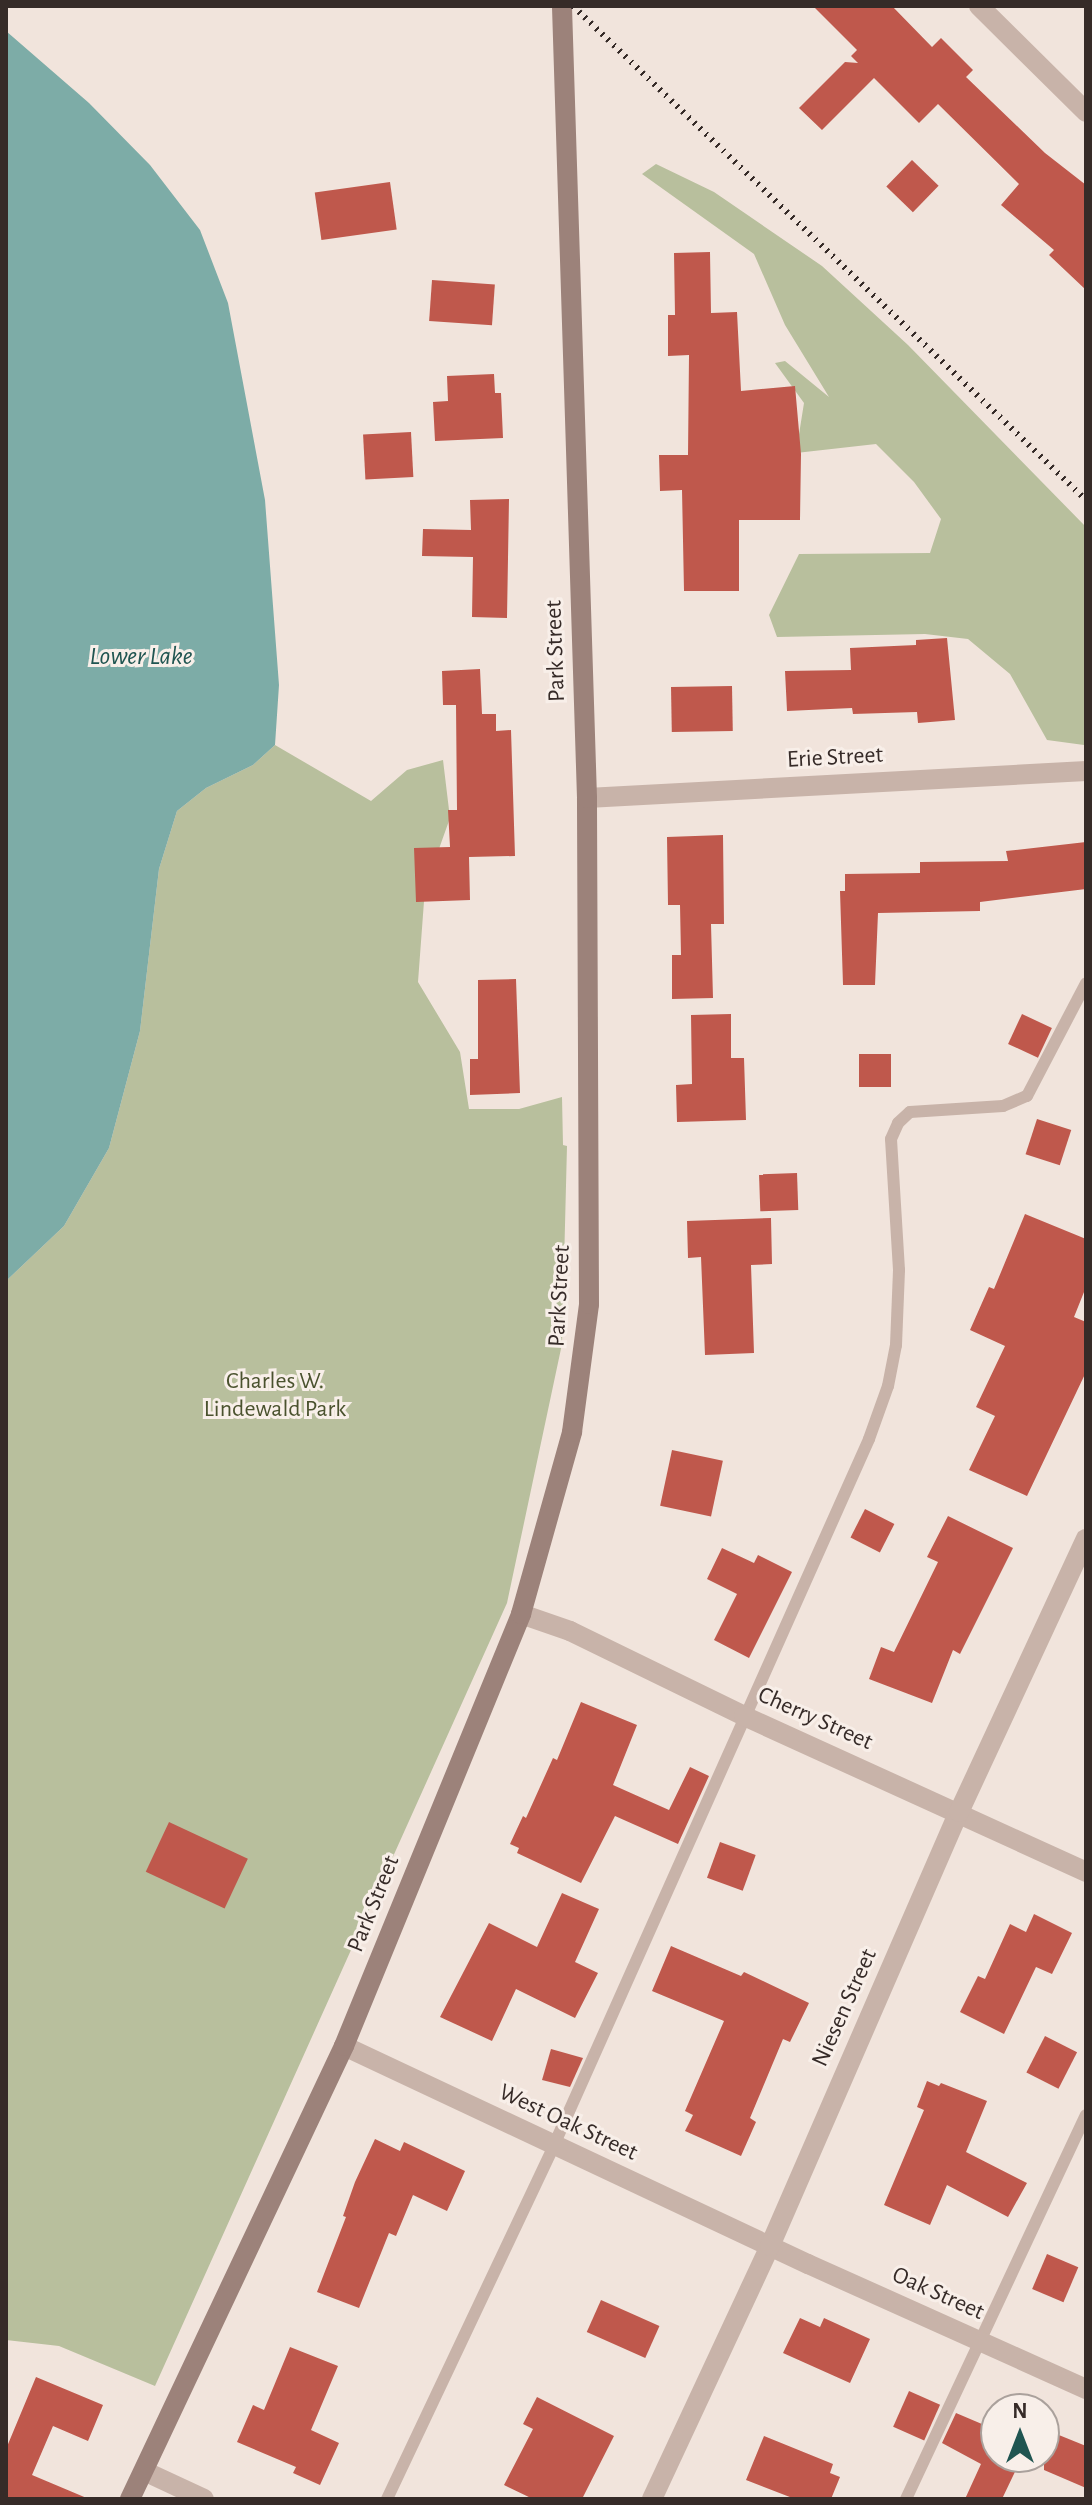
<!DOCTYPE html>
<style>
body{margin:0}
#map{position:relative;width:1092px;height:2505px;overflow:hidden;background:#f1e4dc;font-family:"Alegreya Sans",sans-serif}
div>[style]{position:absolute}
.green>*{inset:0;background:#b8bf9d}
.water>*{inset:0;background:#7daca7}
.building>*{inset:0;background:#bf584c;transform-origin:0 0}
.lane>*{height:12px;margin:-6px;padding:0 6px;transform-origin:6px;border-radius:6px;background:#c8b3a9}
.street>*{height:20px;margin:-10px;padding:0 10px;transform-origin:10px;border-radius:10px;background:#c8b3a9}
.secondary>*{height:20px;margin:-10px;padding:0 10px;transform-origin:10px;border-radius:10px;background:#9c827a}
.rail>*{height:6px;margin-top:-3px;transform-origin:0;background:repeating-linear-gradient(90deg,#362b28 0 2px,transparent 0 8px)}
span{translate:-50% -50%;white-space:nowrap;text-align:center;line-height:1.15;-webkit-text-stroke:6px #f8efe9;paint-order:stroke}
.street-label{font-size:24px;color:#362b28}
.park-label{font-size:24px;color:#4a522e}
.water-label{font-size:26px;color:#205551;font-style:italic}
.frame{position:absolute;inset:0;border:8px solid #362b28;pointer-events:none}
.north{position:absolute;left:980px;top:2393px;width:80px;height:80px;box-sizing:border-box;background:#f8efe9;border:2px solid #aaa19c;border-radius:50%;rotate:0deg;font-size:22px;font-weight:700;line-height:32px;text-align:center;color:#362b28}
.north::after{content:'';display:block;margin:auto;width:28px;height:36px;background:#205551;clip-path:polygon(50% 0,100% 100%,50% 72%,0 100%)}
</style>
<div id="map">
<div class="green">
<i style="clip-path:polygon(656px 164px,714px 192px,822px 266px,908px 345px,1086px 527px,1084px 745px,1047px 740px,1010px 674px,968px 639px,925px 634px,777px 637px,769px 615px,799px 554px,930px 553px,941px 519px,914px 482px,876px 444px,796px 453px,804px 403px,775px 363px,785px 361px,829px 397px,785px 325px,754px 254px,642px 174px)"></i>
<i style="clip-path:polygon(275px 745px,371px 801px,407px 770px,443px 760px,450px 818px,425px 888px,418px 982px,460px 1052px,469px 1109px,519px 1109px,562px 1097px,563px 1145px,567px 1146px,562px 1344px,507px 1603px,155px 2386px,59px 2346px,6px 2340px,6px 1281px,64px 1226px,109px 1148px,140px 1031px,159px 869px,177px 811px,206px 788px,253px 765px)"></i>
</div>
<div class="water">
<i style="clip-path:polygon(6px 31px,89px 103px,150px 165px,200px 230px,228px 303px,265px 500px,279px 685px,275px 745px,253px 765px,206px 788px,177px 811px,159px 869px,140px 1031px,109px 1148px,64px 1226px,6px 1281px)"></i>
</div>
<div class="building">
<i style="clip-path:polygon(813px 6px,892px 6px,932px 47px,941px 38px,973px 70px,966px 77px,1045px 153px,1086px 185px,1086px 290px,1049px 255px,1054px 250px,1001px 205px,1019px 184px,938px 104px,919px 123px,874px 78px,822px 130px,799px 108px,845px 62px,858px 63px,851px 56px,857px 50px)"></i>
<i style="left:912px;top:160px;width:37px;height:37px;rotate:44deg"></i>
<i style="left:390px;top:182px;width:48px;height:76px;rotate:82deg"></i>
<i style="clip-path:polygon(710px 252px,711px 313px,737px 312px,741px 391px,795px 386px,801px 454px,800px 520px,739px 520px,739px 591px,684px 591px,682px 490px,660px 491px,659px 455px,688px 455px,689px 355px,668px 356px,668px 315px,675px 315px,674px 253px)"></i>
<i style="left:432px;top:280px;width:63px;height:41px;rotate:4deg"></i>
<i style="clip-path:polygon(494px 374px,495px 393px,501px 393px,503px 438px,435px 441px,433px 402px,448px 401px,447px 376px)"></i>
<i style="left:411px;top:432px;width:45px;height:48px;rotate:87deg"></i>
<i style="clip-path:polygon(509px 499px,507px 618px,472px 617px,473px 557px,422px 556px,423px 529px,471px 530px,470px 500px)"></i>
<i style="clip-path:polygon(947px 638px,955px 720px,918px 723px,917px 712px,853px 714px,852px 708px,787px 711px,785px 671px,851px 670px,850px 648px,916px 645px,916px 640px)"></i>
<i style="clip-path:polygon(480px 669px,482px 714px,496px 714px,496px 731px,511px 730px,515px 856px,469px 857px,470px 900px,416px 902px,414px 848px,450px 847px,448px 810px,457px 810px,456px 705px,443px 705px,442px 671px)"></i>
<i style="left:732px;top:686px;width:45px;height:61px;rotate:89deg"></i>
<i style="clip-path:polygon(723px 835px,724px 924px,711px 924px,713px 998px,672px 999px,672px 955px,681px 955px,680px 905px,668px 905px,667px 837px)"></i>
<i style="clip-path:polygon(1086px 842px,1086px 889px,980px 902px,980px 911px,878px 913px,875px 985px,843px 985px,840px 891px,845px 891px,845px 874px,920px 873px,920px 862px,1008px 861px,1006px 851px)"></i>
<i style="clip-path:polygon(516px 979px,520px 1093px,470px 1095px,470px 1059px,478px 1059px,478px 980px)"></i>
<i style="clip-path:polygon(731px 1014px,731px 1058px,744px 1058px,746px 1120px,677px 1122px,676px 1085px,692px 1084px,691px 1015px)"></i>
<i style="left:1022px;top:1014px;width:33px;height:33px;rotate:25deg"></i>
<i style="left:891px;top:1054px;width:33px;height:32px;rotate:90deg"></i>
<i style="left:1037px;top:1119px;width:36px;height:37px;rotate:18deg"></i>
<i style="left:797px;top:1173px;width:37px;height:38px;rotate:88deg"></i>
<i style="clip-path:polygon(1025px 1214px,1086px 1239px,1086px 1287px,1074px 1317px,1086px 1322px,1086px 1372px,1027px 1496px,969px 1470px,995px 1416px,976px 1407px,1005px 1346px,970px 1330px,989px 1287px,994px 1289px)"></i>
<i style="clip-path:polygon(771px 1218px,772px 1264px,751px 1265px,754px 1353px,705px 1355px,701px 1257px,688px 1258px,687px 1221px)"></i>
<i style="left:672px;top:1450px;width:52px;height:57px;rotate:12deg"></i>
<i style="left:865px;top:1509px;width:33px;height:32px;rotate:27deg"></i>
<i style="clip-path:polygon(948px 1516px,1013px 1548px,960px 1654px,953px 1650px,932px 1703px,869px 1679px,881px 1647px,894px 1652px,938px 1562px,927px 1557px)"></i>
<i style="clip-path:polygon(722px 1548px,754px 1563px,758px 1555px,792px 1572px,749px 1658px,714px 1640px,737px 1594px,707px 1579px)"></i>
<i style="clip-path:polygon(581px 1702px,637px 1725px,613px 1785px,669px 1810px,690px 1767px,709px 1776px,678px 1844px,615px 1816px,581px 1883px,517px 1853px,519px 1848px,510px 1844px,523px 1816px,526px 1818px,553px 1758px,557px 1760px)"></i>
<i style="left:169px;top:1822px;width:87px;height:55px;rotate:25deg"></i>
<i style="left:720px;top:1842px;width:38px;height:38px;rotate:20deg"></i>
<i style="clip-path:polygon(562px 1893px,599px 1909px,575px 1962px,598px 1973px,575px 2018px,516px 1989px,492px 2041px,440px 2017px,489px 1923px,537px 1947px)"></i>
<i style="clip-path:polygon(1034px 1914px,1072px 1933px,1052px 1974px,1036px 1967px,1004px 2034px,960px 2012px,978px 1976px,985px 1979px,1010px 1924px,1026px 1932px)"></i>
<i style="clip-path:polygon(671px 1946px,741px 1976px,744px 1972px,809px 2003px,790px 2042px,783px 2039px,750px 2118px,756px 2122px,741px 2156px,685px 2131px,693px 2115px,685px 2111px,724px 2021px,652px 1991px)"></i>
<i style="left:1045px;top:2036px;width:36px;height:41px;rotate:27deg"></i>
<i style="clip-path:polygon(551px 2049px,583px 2058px,570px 2087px,542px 2080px)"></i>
<i style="clip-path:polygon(927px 2081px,939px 2086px,941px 2083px,987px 2101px,966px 2152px,1027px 2183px,1008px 2217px,947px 2185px,930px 2225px,884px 2205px,924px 2110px,917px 2107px)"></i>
<i style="clip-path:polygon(375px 2139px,400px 2151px,404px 2142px,465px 2171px,447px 2211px,413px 2195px,396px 2236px,389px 2233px,359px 2308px,317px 2292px,346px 2217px,343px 2216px,355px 2182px)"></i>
<i style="left:1047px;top:2254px;width:34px;height:38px;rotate:23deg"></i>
<i style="left:601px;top:2300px;width:64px;height:35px;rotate:24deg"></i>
<i style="clip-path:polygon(800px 2318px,820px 2327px,824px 2318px,870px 2339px,850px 2383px,783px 2353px)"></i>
<i style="clip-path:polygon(290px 2347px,338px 2366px,311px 2430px,339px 2443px,320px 2485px,293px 2473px,296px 2467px,237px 2442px,253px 2405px,264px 2410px)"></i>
<i style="clip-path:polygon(36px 2377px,103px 2405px,88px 2441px,53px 2426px,32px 2475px,89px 2499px,6px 2499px,6px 2449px)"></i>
<i style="left:909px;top:2391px;width:34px;height:39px;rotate:24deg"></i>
<i style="clip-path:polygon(537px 2397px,614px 2436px,582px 2499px,533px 2499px,504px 2485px,533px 2429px,523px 2424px)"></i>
<i style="clip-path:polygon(956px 2413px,996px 2430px,996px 2457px,1022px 2457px,1002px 2499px,965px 2499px,981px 2464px,942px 2443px)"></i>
<i style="clip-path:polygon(1044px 2429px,1086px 2446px,1086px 2488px,1044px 2470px)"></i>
<i style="clip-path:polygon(764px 2436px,833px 2464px,830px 2473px,840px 2477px,831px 2499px,795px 2499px,746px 2480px)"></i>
</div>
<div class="lane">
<i style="left:387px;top:2499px;width:391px;rotate:-64.7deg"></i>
<i style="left:554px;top:2145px;width:773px;rotate:-65.95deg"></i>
<i style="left:869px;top:1439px;width:56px;rotate:-70.3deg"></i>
<i style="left:888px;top:1386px;width:42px;rotate:-79deg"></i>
<i style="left:896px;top:1345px;width:75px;rotate:-87.7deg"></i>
<i style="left:899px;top:1270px;width:131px;rotate:-93.5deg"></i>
<i style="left:891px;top:1139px;width:17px;rotate:-66deg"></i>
<i style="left:898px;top:1123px;width:16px;rotate:-43deg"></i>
<i style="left:910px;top:1112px;width:93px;rotate:-3.7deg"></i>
<i style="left:1003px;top:1106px;width:26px;rotate:-23deg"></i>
<i style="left:1027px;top:1096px;width:127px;rotate:-62.4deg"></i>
<i style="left:906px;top:2499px;width:424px;rotate:-64.9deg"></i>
</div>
<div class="street">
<i style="left:979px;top:6px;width:151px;rotate:44.7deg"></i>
<i style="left:587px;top:798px;width:500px;rotate:-3.1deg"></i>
<i style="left:521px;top:1614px;width:52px;rotate:19.1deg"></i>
<i style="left:570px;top:1631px;width:194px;rotate:26deg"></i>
<i style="left:744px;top:1716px;width:376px;rotate:24.5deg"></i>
<i style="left:344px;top:2046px;width:513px;rotate:25.17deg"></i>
<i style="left:808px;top:2264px;width:305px;rotate:24.2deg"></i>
<i style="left:144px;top:2471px;width:66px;rotate:25deg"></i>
<i style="left:652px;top:2499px;width:279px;rotate:-65deg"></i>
<i style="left:770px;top:2246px;width:473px;rotate:-66.5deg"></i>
<i style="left:959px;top:1812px;width:301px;rotate:-65.1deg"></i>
</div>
<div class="secondary">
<i style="left:130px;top:2499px;width:501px;rotate:-64.71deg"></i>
<i style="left:344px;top:2046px;width:467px;rotate:-67.7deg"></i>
<i style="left:521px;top:1614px;width:189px;rotate:-74.3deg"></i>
<i style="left:572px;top:1432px;width:129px;rotate:-82.4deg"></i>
<i style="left:589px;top:1304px;width:506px;rotate:-90.23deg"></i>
<i style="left:587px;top:798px;width:792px;rotate:-91.81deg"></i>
</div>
<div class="rail">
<i style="left:573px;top:6px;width:712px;rotate:43.92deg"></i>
</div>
<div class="street-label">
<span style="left:556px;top:651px;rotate:-92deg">Park Street</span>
<span style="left:835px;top:758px;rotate:-3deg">Erie Street</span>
<span style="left:560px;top:1296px;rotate:-87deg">Park Street</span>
<span style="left:815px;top:1719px;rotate:24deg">Cherry Street</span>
<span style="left:374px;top:1904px;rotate:-68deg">Park Street</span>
<span style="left:845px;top:2008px;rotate:-66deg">Niesen Street</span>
<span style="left:568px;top:2123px;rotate:25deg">West Oak Street</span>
<span style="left:938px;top:2294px;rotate:24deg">Oak Street</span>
</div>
<div class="park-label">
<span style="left:275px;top:1396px">Charles W.<br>Lindewald Park</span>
</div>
<div class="water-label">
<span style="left:141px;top:657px">Lower Lake</span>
</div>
<div class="frame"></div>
<div class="north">N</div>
</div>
